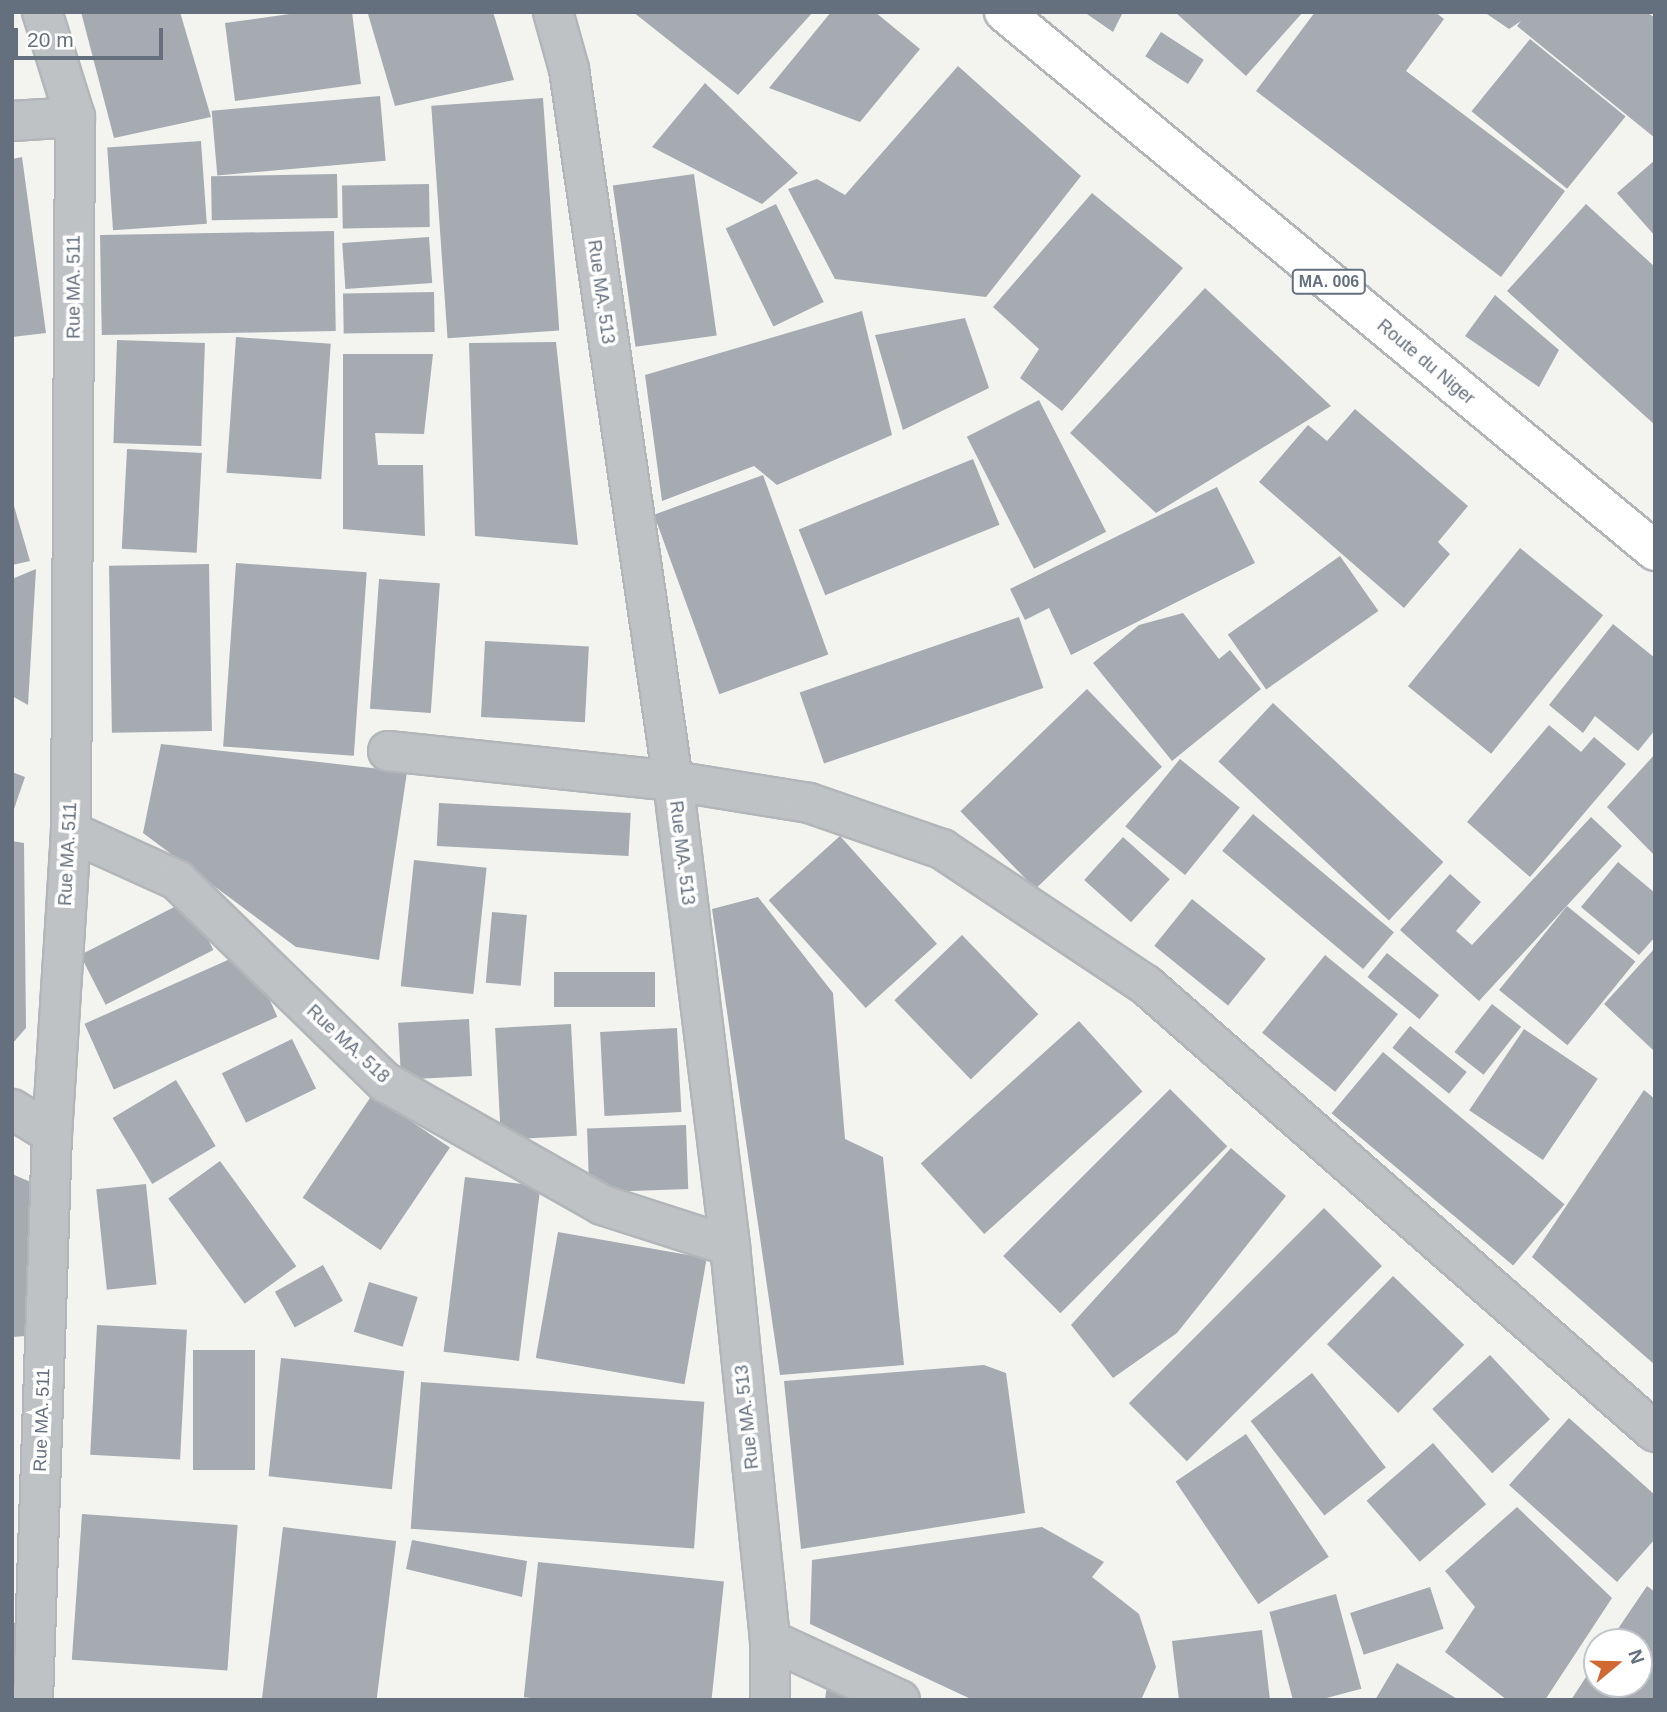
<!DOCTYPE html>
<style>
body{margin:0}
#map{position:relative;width:1667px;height:1712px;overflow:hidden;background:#f3f4f0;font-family:Helvetica,sans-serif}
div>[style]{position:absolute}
.building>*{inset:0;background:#a6abb2;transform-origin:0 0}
.roads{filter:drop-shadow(2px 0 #b3b6b9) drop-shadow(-2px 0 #b3b6b9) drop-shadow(0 2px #b3b6b9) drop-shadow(0 -2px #b3b6b9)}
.minor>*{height:38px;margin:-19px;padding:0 19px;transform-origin:19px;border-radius:19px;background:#bfc2c5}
.major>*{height:38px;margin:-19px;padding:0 19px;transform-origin:19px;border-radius:19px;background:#fff}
span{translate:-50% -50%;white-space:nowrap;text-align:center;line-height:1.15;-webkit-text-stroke:7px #fff;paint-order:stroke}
.shield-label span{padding:2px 5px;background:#fff;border:2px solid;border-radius:5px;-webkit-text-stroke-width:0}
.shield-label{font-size:16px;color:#65707e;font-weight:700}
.street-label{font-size:18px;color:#65707e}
.frame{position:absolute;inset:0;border:14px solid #65707e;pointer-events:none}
.north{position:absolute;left:1583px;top:1628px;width:70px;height:70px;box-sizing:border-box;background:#fff;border:2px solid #c1c6cb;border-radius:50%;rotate:71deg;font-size:19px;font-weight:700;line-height:28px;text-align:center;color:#65707e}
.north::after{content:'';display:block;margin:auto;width:24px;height:32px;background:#d16a32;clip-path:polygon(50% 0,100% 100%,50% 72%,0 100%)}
.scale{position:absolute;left:14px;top:28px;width:149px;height:32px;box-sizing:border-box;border:4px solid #65707e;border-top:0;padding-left:9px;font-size:21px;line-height:24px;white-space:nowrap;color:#65707e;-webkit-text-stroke:5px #fff;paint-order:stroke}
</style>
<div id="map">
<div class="building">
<i style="clip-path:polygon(81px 12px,180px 12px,211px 117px,114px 138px)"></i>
<i style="clip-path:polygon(304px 12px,352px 12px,361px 84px,235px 101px,225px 23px)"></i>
<i style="clip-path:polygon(493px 12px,514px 80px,395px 106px,368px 14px)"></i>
<i style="clip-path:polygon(633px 12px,813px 12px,738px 95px)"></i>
<i style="clip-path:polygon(831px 12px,875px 12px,920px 49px,860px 122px,769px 88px)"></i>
<i style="clip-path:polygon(1084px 12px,1123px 12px,1113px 32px)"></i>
<i style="clip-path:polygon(1175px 12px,1303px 12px,1246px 76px)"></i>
<i style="clip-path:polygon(1315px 12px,1435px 12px,1444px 19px,1406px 71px,1565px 191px,1501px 277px,1256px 91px)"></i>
<i style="clip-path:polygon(1484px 12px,1647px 12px,1655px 18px,1655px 138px,1517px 26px,1521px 21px,1509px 29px)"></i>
<i style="left:1161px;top:32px;width:51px;height:29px;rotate:33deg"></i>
<i style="left:1530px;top:39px;width:123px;height:93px;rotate:39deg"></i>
<i style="clip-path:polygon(958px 66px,1081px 176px,986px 297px,835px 279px,788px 189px,817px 179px,845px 195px)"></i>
<i style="clip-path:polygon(705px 83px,798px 173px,762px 204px,652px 147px)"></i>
<i style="left:380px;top:96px;width:65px;height:169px;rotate:85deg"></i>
<i style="left:543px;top:98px;width:233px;height:112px;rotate:86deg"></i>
<i style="left:201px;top:141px;width:83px;height:94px;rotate:86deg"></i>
<i style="clip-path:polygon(22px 157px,46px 333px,12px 337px,12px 159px)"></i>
<i style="clip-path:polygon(1655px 160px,1655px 236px,1617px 193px)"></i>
<i style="left:337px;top:174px;width:44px;height:126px;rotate:89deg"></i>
<i style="left:694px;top:174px;width:163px;height:82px;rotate:82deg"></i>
<i style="left:429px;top:184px;width:43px;height:87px;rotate:89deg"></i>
<i style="clip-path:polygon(1092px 193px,1183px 268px,1062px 411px,1020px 378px,1039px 349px,993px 307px)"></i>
<i style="left:776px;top:204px;width:109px;height:56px;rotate:64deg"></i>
<i style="clip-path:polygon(1586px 204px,1655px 267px,1655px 425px,1507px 291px)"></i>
<i style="left:334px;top:231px;width:100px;height:234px;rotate:89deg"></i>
<i style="left:429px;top:237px;width:46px;height:87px;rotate:86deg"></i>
<i style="clip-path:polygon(1205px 288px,1331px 406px,1156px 513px,1070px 433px)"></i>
<i style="left:434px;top:292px;width:40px;height:91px;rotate:89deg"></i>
<i style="clip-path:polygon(1495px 295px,1559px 350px,1539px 387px,1465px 336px)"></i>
<i style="clip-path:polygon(862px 311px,892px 435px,777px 485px,754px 466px,662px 501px,645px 375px)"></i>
<i style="clip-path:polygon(965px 318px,989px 388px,903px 430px,875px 335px)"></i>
<i style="left:236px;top:337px;width:95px;height:136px;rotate:4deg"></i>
<i style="left:117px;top:340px;width:88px;height:103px;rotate:2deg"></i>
<i style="clip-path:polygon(556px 342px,578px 545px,475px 536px,469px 343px)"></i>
<i style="clip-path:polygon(343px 354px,433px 354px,424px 434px,375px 433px,378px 465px,423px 465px,425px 536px,343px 529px)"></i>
<i style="left:1039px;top:400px;width:148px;height:81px;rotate:63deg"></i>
<i style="clip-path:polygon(1355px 409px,1468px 506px,1438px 542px,1450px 554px,1404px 608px,1259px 482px,1308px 425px,1327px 441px)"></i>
<i style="left:127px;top:449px;width:75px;height:100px;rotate:3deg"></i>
<i style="left:973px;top:459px;width:71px;height:188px;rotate:68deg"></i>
<i style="left:763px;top:475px;width:191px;height:116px;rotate:70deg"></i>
<i style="clip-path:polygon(1217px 487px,1255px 563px,1071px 655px,1049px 608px,1025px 620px,1010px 589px)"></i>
<i style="clip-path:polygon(12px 499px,30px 561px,12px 565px)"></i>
<i style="left:1520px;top:548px;width:107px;height:178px;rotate:39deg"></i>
<i style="left:1340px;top:556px;width:67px;height:137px;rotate:55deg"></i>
<i style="left:236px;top:563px;width:131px;height:184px;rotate:4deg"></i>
<i style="left:209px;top:564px;width:167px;height:100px;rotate:89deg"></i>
<i style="clip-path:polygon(36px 569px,28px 705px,12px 696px,12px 579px)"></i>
<i style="left:379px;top:579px;width:61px;height:130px;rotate:4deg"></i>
<i style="clip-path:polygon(1183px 613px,1219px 659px,1230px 650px,1261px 689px,1172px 761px,1093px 663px,1139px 625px)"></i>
<i style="left:1019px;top:617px;width:75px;height:232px;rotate:71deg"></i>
<i style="clip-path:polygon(1613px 624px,1655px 658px,1655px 730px,1638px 751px,1595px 716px,1583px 733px,1549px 705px)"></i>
<i style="left:485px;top:641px;width:104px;height:76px;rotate:3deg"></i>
<i style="left:1087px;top:689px;width:108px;height:176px;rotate:46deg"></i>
<i style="left:1273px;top:703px;width:233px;height:80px;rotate:43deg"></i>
<i style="clip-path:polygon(1549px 725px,1581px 752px,1594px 737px,1626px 764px,1530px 877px,1467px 822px)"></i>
<i style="clip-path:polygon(161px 744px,407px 772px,379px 960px,296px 947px,143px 833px)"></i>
<i style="clip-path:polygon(1655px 754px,1655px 856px,1607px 807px)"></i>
<i style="left:1180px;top:759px;width:77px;height:87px;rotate:39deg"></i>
<i style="clip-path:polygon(12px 772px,25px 777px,13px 812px,12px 812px)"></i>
<i style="left:439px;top:803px;width:192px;height:43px;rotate:3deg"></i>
<i style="left:1253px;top:814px;width:184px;height:48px;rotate:40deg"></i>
<i style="clip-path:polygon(1591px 817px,1622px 846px,1479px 1001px,1400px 930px,1450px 874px,1481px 902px,1456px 931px,1472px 945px)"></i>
<i style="left:840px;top:836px;width:145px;height:96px;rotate:48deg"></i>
<i style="left:1123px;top:837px;width:63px;height:58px;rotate:42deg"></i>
<i style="clip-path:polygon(12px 841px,24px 843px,26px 1028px,12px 1044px)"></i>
<i style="left:414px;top:860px;width:73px;height:127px;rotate:6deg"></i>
<i style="clip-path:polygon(1618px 862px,1655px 893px,1655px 937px,1639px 955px,1581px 907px)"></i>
<i style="clip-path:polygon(758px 897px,833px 993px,845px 1139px,883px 1157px,904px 1365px,780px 1375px,712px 909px)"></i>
<i style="left:1192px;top:899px;width:95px;height:60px;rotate:39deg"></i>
<i style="left:188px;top:900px;width:56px;height:121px;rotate:63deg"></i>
<i style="left:1567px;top:906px;width:88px;height:108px;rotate:39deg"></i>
<i style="left:492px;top:912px;width:35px;height:71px;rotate:5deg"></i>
<i style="left:962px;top:935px;width:110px;height:94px;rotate:46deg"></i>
<i style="clip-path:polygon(1655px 948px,1655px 1048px,1653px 1050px,1604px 1004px)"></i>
<i style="left:248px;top:951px;width:72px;height:179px;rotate:66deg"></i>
<i style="left:1387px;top:953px;width:67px;height:31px;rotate:39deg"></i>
<i style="left:1325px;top:955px;width:94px;height:100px;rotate:39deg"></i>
<i style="left:655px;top:972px;width:35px;height:101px;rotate:90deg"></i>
<i style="left:1492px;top:1004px;width:37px;height:61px;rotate:38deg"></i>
<i style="left:469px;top:1019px;width:57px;height:71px;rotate:87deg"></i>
<i style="left:1079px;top:1021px;width:95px;height:213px;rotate:48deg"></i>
<i style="left:571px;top:1024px;width:112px;height:76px;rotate:87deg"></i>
<i style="left:1410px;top:1026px;width:73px;height:28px;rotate:39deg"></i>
<i style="left:677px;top:1028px;width:84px;height:77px;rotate:87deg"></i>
<i style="left:1524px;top:1029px;width:89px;height:98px;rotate:34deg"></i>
<i style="left:292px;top:1039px;width:55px;height:78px;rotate:64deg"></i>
<i style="left:1383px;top:1052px;width:237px;height:80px;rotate:40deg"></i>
<i style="left:176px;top:1080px;width:77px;height:74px;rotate:59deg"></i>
<i style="left:1170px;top:1089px;width:81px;height:236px;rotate:45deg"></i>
<i style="clip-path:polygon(1644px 1090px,1655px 1099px,1655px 1365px,1532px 1257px)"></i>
<i style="left:372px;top:1095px;width:94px;height:124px;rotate:34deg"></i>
<i style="left:686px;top:1125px;width:64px;height:99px;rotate:88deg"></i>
<i style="clip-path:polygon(1231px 1148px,1286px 1196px,1177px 1333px,1113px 1378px,1071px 1325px)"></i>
<i style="left:220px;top:1161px;width:130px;height:64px;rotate:54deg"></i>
<i style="clip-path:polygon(12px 1174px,33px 1183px,26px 1336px,12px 1337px)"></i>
<i style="left:465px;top:1177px;width:76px;height:176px;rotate:7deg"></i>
<i style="left:146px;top:1184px;width:101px;height:50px;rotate:84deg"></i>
<i style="left:1324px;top:1208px;width:82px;height:276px;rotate:45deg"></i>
<i style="left:558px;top:1232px;width:151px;height:128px;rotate:10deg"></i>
<i style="left:323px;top:1265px;width:41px;height:55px;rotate:61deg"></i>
<i style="left:1393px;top:1276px;width:99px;height:95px;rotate:44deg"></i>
<i style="left:369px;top:1282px;width:51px;height:52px;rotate:17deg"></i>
<i style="left:97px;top:1325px;width:90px;height:130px;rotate:3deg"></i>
<i style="left:255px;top:1350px;width:120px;height:62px;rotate:90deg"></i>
<i style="left:1490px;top:1355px;width:88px;height:79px;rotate:47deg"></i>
<i style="left:281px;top:1358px;width:124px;height:119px;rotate:6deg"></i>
<i style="clip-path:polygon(984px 1365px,1006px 1373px,1025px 1513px,801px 1549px,784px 1381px)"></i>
<i style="left:1312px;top:1373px;width:120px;height:78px;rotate:52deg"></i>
<i style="left:421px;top:1382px;width:284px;height:147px;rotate:4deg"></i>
<i style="clip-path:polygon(1569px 1418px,1655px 1495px,1655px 1539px,1617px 1582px,1509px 1485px)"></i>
<i style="left:1246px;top:1434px;width:148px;height:85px;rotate:56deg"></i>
<i style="left:1433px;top:1443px;width:81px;height:88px;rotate:49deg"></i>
<i style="clip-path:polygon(1517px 1507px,1612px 1598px,1545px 1700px,1507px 1700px,1445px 1652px,1475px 1607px,1445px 1571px)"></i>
<i style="left:82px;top:1514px;width:156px;height:146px;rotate:4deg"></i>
<i style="left:283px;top:1527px;width:114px;height:174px;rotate:7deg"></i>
<i style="clip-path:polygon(1042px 1527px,1104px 1562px,1092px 1577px,1139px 1614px,1156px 1667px,1141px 1700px,973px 1700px,810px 1624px,812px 1560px)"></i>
<i style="clip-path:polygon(412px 1540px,527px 1561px,522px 1597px,406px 1569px)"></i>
<i style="left:538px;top:1562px;width:187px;height:136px;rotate:6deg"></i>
<i style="clip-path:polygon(1647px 1586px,1655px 1592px,1655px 1700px,1571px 1700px,1597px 1660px,1597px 1684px,1639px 1684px,1639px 1642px,1609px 1642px)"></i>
<i style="left:1430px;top:1587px;width:44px;height:84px;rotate:72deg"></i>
<i style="left:1336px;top:1594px;width:98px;height:69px;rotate:75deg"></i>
<i style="clip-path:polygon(1262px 1630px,1270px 1700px,1179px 1700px,1172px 1641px)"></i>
<i style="clip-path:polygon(1397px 1663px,1459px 1700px,1375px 1700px)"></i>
<i style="clip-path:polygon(827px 1685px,861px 1700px,825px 1700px)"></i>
</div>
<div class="roads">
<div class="minor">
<i style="left:553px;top:12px;width:59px;rotate:74.3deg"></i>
<i style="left:569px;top:69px;width:720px;rotate:81.69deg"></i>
<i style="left:673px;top:781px;width:468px;rotate:83deg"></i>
<i style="left:730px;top:1246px;width:396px;rotate:84.2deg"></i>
<i style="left:770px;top:1640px;width:60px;rotate:90deg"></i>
<i style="left:12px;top:121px;width:63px;rotate:-3.6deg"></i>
<i style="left:388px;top:751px;width:287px;rotate:6deg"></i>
<i style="left:673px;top:781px;width:138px;rotate:9.2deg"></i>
<i style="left:809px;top:803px;width:141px;rotate:19.1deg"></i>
<i style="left:942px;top:849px;width:245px;rotate:33.7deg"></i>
<i style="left:1146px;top:985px;width:677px;rotate:41.29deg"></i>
<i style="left:71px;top:832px;width:116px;rotate:24.4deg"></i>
<i style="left:177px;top:880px;width:290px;rotate:44.2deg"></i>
<i style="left:385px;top:1082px;width:249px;rotate:29.5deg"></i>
<i style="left:602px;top:1205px;width:134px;rotate:17.8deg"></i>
<i style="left:12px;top:1109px;width:47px;rotate:32deg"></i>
<i style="left:770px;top:1640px;width:143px;rotate:24.8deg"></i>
<i style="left:33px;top:1700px;width:566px;rotate:-88.08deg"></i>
<i style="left:52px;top:1134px;width:303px;rotate:-86.4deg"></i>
<i style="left:71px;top:832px;width:715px;rotate:-89.68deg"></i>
<i style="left:75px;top:117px;width:110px;rotate:-107.4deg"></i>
</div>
<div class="major">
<i style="left:1004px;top:12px;width:845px;rotate:39.62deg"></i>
</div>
</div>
<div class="shield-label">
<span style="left:1329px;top:282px">MA. 006</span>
</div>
<div class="street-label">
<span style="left:74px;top:287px;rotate:-90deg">Rue MA. 511</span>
<span style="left:601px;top:292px;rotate:82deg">Rue MA. 513</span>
<span style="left:1426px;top:362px;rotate:40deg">Route du Niger</span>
<span style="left:682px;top:853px;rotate:83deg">Rue MA. 513</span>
<span style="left:68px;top:854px;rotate:-87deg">Rue MA. 511</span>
<span style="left:348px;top:1044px;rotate:43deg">Rue MA. 518</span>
<span style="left:747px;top:1417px;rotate:-96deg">Rue MA. 513</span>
<span style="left:42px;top:1420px;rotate:-88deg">Rue MA. 511</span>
</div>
<div class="frame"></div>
<div class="north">N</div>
<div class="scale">20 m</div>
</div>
